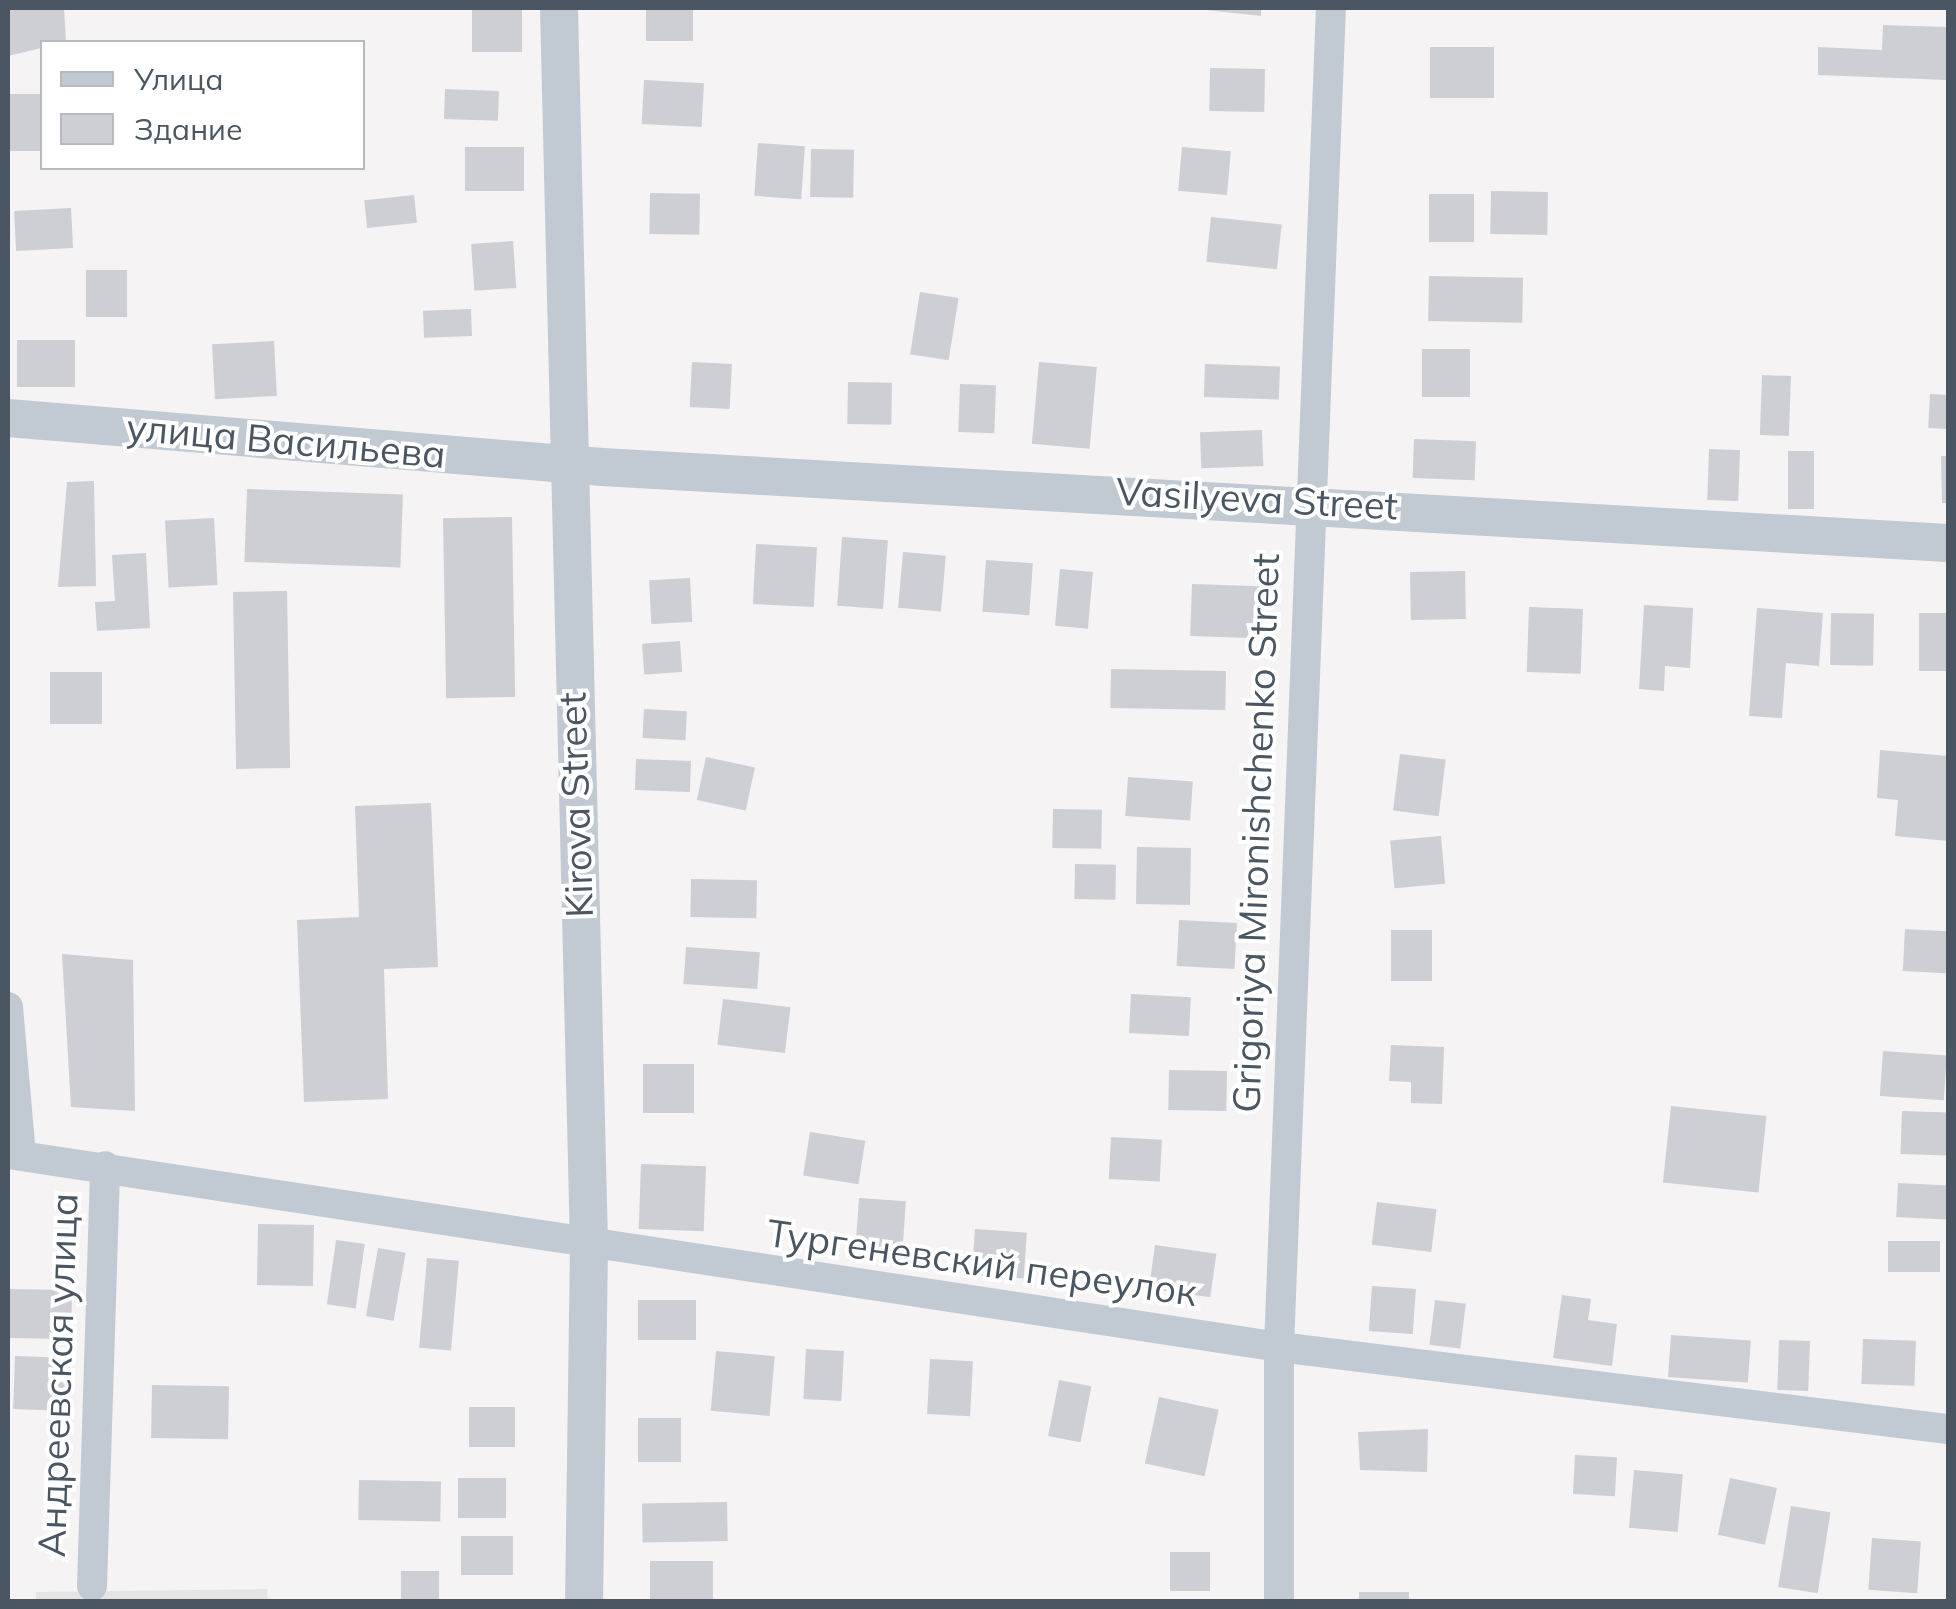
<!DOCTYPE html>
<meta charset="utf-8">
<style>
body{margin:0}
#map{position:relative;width:1956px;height:1609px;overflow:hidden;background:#f5f3f3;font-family:Mulish,sans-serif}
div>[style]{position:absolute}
.education>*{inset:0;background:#e6e4e5}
.building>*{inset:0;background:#cdcfd5;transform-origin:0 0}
.minor>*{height:30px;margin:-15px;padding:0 15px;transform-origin:15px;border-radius:15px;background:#c1cad2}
.tertiary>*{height:38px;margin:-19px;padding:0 19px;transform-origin:19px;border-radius:19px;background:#c1cad2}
span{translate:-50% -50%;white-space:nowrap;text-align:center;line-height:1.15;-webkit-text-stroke:8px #fff;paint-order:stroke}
.street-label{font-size:38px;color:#4a5661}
.frame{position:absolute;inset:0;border:10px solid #4a5661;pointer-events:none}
.legend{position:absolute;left:40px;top:40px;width:325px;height:130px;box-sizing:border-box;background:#fff;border:2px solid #b7bbc0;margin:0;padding:12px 18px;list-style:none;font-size:30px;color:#4a5661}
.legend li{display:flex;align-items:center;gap:20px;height:50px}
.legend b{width:50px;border:2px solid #b7bbc0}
</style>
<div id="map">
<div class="education">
<i style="clip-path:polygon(267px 1589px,268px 1601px,36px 1602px,36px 1592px)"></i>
</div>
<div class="building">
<i style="clip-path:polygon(8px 8px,64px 8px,66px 42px,8px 56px)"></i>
<i style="left:472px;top:8px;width:50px;height:44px"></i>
<i style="left:646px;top:8px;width:47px;height:33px"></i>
<i style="clip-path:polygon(1188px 8px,1261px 8px,1261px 16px)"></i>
<i style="clip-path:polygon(1883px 25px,1948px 27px,1948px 80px,1818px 75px,1818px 47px,1882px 50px)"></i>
<i style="left:1430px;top:47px;width:64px;height:51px"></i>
<i style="left:1210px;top:68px;width:55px;height:43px;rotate:1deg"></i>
<i style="left:644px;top:80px;width:60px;height:44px;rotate:3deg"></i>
<i style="left:445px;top:89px;width:54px;height:30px;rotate:2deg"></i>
<i style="left:42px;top:94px;width:57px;height:33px;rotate:90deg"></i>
<i style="left:758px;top:143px;width:47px;height:53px;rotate:4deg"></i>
<i style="left:465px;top:147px;width:59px;height:44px"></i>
<i style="left:1182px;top:147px;width:49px;height:44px;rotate:5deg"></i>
<i style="left:811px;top:149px;width:43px;height:48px;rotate:1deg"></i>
<i style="left:1491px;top:191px;width:57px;height:43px;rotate:1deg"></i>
<i style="left:650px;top:193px;width:50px;height:41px;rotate:1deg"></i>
<i style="left:1429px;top:194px;width:45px;height:48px"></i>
<i style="left:414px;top:195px;width:28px;height:50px;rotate:84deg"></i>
<i style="left:71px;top:208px;width:40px;height:57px;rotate:87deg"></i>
<i style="left:1211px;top:217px;width:71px;height:45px;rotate:6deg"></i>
<i style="left:513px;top:241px;width:47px;height:42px;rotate:86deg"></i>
<i style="left:86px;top:270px;width:41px;height:47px"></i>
<i style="left:1429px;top:276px;width:94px;height:45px;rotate:1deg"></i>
<i style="left:920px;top:292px;width:39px;height:63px;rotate:9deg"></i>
<i style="left:471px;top:309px;width:27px;height:48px;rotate:88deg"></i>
<i style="left:17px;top:340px;width:58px;height:47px"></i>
<i style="left:274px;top:341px;width:55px;height:62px;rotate:87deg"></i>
<i style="left:1422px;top:349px;width:48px;height:48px"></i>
<i style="left:692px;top:362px;width:40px;height:45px;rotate:3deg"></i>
<i style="left:1039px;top:362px;width:58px;height:82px;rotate:5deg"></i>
<i style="left:1205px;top:364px;width:75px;height:33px;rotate:2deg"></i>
<i style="left:1762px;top:375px;width:29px;height:60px;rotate:2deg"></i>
<i style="left:848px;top:382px;width:44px;height:42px;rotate:1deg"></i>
<i style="left:960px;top:384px;width:36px;height:48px;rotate:2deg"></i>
<i style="left:1930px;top:394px;width:18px;height:34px;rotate:3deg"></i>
<i style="left:1262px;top:430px;width:36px;height:62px;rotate:88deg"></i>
<i style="left:1414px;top:439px;width:62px;height:39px;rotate:2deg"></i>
<i style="left:1709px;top:449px;width:31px;height:51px;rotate:2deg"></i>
<i style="left:1788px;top:451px;width:26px;height:58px"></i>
<i style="clip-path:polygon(1941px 456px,1948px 456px,1948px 503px,1942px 503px)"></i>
<i style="clip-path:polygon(94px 481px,96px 586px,58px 587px,67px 482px)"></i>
<i style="left:247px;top:489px;width:156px;height:73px;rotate:2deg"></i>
<i style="left:512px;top:517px;width:180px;height:69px;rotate:89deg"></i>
<i style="left:214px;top:518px;width:67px;height:49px;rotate:87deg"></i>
<i style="left:842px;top:537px;width:46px;height:69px;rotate:4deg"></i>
<i style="left:756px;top:544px;width:61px;height:60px;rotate:3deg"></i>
<i style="left:903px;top:552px;width:43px;height:56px;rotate:5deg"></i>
<i style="clip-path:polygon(146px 553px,150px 628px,97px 631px,95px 602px,115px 601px,112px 555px)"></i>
<i style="left:986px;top:560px;width:47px;height:52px;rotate:4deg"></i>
<i style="left:1060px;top:569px;width:33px;height:57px;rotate:5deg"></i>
<i style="left:1465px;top:571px;width:48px;height:55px;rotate:89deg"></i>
<i style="left:690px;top:578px;width:44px;height:41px;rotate:87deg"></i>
<i style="left:1192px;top:584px;width:68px;height:52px;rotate:2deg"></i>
<i style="left:287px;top:591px;width:177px;height:54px;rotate:89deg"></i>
<i style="clip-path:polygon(1644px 605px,1693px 608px,1690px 668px,1665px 666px,1664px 691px,1639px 689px)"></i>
<i style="left:1529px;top:607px;width:54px;height:65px;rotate:2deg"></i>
<i style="clip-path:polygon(1757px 608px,1823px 613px,1819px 666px,1786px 663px,1782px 718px,1749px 716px)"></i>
<i style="left:1831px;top:613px;width:43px;height:52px;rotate:1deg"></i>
<i style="left:1919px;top:613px;width:29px;height:58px"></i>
<i style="left:680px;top:641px;width:31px;height:38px;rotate:86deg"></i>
<i style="left:1111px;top:669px;width:115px;height:39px;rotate:1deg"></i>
<i style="left:50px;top:672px;width:52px;height:52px"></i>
<i style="left:644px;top:709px;width:43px;height:29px;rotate:3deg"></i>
<i style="clip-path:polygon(1880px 750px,1948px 756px,1948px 841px,1895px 836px,1898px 800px,1877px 798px)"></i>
<i style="left:1400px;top:754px;width:46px;height:57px;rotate:7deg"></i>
<i style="left:706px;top:757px;width:50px;height:44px;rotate:12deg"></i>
<i style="left:636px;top:759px;width:55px;height:31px;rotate:2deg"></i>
<i style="left:1128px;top:777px;width:65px;height:39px;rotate:4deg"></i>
<i style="clip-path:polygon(431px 803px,438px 967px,384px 969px,388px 1099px,304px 1102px,297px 920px,359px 917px,355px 806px)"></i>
<i style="left:1053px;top:809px;width:49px;height:39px;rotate:1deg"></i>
<i style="left:1441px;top:836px;width:48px;height:51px;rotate:85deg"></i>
<i style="left:1137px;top:847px;width:54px;height:57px;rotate:1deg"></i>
<i style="left:1075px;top:864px;width:41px;height:35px;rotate:1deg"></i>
<i style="left:691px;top:879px;width:66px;height:38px;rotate:1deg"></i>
<i style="left:1179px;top:920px;width:58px;height:46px;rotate:3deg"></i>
<i style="left:1905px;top:929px;width:43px;height:42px;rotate:3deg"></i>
<i style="left:1391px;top:930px;width:41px;height:51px"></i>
<i style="left:686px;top:947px;width:74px;height:37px;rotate:4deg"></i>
<i style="clip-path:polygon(62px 954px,133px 960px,135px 1111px,71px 1107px)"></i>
<i style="left:1131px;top:994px;width:60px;height:39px;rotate:3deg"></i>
<i style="left:723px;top:999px;width:68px;height:46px;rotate:7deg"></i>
<i style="clip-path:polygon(1391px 1045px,1444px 1047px,1442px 1104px,1411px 1103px,1411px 1082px,1389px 1081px)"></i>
<i style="left:1883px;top:1051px;width:64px;height:45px;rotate:4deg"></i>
<i style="left:694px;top:1064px;width:49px;height:51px;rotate:90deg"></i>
<i style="left:1169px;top:1070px;width:58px;height:40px;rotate:1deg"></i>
<i style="left:1671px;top:1106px;width:96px;height:77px;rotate:6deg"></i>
<i style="left:1902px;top:1111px;width:46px;height:43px;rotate:2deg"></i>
<i style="left:810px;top:1132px;width:56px;height:44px;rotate:9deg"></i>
<i style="left:1111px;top:1137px;width:51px;height:42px;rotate:3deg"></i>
<i style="left:641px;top:1164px;width:65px;height:65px;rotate:2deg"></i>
<i style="left:1898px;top:1183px;width:50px;height:34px;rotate:3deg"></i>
<i style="left:859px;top:1198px;width:47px;height:54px;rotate:4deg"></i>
<i style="left:1377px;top:1202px;width:60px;height:43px;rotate:7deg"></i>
<i style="left:258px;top:1224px;width:56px;height:61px;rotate:1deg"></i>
<i style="left:975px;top:1229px;width:52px;height:46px;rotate:4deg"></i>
<i style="left:336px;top:1240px;width:29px;height:65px;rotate:8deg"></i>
<i style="left:1940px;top:1241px;width:31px;height:52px;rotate:90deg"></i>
<i style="left:1155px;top:1245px;width:62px;height:44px;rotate:8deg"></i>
<i style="left:378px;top:1248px;width:28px;height:69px;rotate:10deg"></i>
<i style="left:427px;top:1258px;width:32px;height:90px;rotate:5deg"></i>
<i style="left:1372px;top:1286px;width:44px;height:45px;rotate:4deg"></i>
<i style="left:8px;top:1289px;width:64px;height:49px;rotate:1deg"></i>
<i style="clip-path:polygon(1562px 1295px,1591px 1299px,1588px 1320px,1617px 1324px,1612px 1366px,1553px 1358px)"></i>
<i style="left:696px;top:1300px;width:40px;height:58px;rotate:90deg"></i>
<i style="left:1435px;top:1300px;width:31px;height:45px;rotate:7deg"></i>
<i style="left:1671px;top:1335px;width:80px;height:42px;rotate:4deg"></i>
<i style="left:1863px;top:1339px;width:53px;height:45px;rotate:2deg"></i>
<i style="left:1779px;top:1340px;width:31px;height:50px;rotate:2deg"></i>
<i style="left:806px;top:1349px;width:38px;height:50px;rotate:3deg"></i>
<i style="left:716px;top:1351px;width:59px;height:60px;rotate:5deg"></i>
<i style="left:15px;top:1356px;width:55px;height:53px;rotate:2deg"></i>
<i style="left:930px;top:1359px;width:43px;height:55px;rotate:3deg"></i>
<i style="left:1059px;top:1380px;width:33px;height:57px;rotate:11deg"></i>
<i style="left:152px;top:1385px;width:77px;height:53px;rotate:1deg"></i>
<i style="left:1159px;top:1397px;width:61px;height:68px;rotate:12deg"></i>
<i style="left:469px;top:1407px;width:46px;height:40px"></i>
<i style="left:638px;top:1418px;width:43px;height:44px"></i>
<i style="clip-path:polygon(1428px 1429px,1427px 1472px,1360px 1470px,1358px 1432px)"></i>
<i style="left:1575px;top:1455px;width:42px;height:39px;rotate:3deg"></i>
<i style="left:1634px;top:1470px;width:49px;height:58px;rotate:5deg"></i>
<i style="left:458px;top:1478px;width:48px;height:40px"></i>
<i style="left:1730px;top:1478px;width:48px;height:58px;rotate:12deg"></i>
<i style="left:359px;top:1480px;width:82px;height:40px;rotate:1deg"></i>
<i style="left:727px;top:1502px;width:39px;height:85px;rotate:89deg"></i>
<i style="left:1791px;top:1506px;width:40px;height:82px;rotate:9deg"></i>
<i style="left:461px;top:1536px;width:52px;height:39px"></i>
<i style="left:1872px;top:1538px;width:49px;height:52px;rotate:4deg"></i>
<i style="left:1210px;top:1552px;width:39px;height:40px;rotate:90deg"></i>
<i style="left:650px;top:1561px;width:63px;height:41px"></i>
<i style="left:401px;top:1571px;width:38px;height:31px"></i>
<i style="left:1359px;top:1592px;width:50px;height:10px"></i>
</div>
<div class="minor">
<i style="left:8px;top:1007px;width:149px;rotate:85deg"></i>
<i style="left:8px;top:1154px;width:1286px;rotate:8.63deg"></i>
<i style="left:1279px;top:1347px;width:674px;rotate:6.99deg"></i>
<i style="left:92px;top:1586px;width:420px;rotate:-88.2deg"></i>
<i style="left:1279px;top:1602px;width:255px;rotate:-90deg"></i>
<i style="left:1279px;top:1347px;width:1340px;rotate:-87.78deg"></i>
</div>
<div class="tertiary">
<i style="left:559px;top:8px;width:1238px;rotate:88.61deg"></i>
<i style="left:589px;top:1246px;width:356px;rotate:90.8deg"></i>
<i style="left:8px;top:418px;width:596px;rotate:4.72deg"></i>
<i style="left:602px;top:467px;width:1348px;rotate:3.23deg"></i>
</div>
<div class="street-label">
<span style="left:286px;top:441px;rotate:5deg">улица Васильева</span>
<span style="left:1257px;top:499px;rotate:3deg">Vasilyeva Street</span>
<span style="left:576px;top:805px;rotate:-92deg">Kirova Street</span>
<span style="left:1256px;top:833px;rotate:-88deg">Grigoriya Mironishchenko Street</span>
<span style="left:982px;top:1263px;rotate:8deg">Тургеневский переулок</span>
<span style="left:58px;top:1375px;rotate:-88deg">Андреевская улица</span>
</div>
<div class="frame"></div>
<ul class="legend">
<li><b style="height:12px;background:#c1cad2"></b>Улица</li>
<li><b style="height:28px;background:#cdcfd5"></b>Здание</li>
</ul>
</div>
